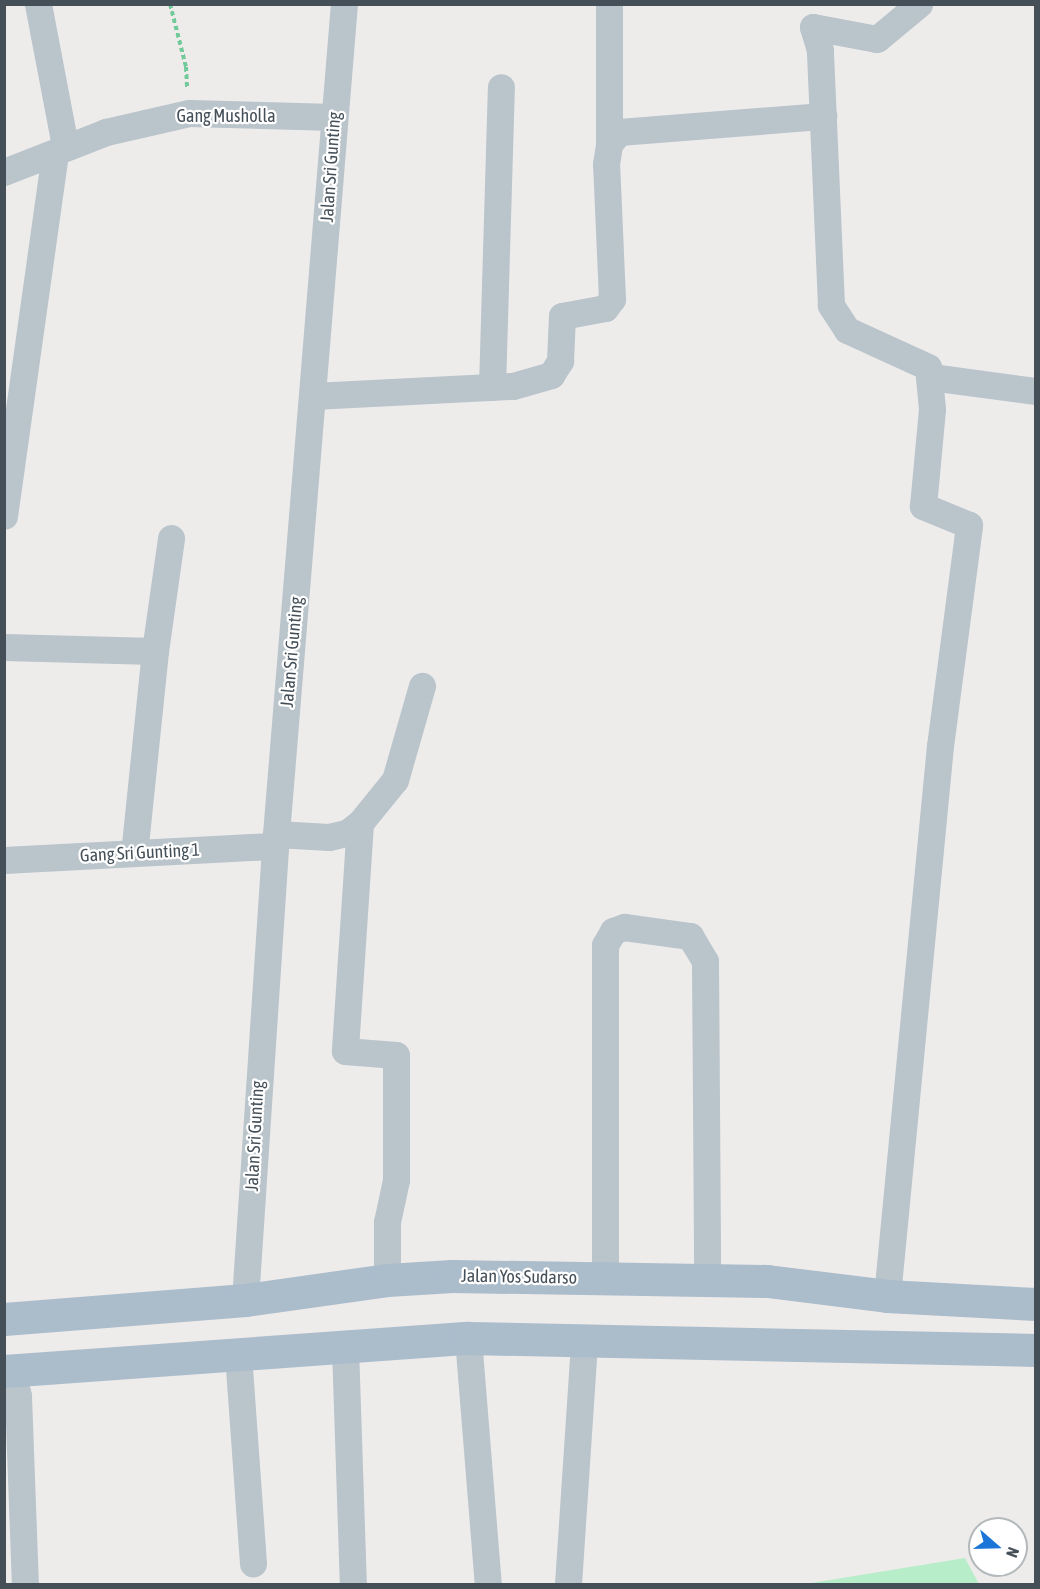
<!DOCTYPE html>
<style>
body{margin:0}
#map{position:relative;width:1040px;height:1589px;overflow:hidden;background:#eeebeb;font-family:"Asap Condensed",sans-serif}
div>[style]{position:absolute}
.green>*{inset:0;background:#b8edca}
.path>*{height:4px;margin-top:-2px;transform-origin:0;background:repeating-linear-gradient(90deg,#71ca9a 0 4.5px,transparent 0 7.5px)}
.minor>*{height:27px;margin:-13.5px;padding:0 13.5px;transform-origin:13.5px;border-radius:13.5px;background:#b9c4cb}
.major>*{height:33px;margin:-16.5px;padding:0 16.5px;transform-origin:16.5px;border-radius:16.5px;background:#abbccb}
span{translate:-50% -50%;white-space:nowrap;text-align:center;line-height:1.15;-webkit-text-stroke:4.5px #fff;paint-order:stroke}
.street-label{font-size:18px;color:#444f58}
.frame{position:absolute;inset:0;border:6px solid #444f58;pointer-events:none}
.north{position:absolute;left:968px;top:1517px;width:60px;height:60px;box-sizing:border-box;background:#fff;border:2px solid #b4b9bc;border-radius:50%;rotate:110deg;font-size:16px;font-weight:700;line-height:24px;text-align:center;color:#444f58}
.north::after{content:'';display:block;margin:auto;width:21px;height:27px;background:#1b76d8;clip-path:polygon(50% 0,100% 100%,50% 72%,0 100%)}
</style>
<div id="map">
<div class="green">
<i style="clip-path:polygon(965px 1558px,979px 1584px,805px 1584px)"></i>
</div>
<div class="path">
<i style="left:170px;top:4px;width:65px;rotate:75.7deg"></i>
<i style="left:186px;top:67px;width:22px;rotate:87deg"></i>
<i style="left:768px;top:4px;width:24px"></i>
</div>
<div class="minor">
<i style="left:38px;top:4px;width:145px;rotate:79.2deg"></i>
<i style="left:609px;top:5px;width:139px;rotate:90deg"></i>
<i style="left:4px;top:172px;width:110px;rotate:-21.4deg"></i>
<i style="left:106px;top:132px;width:85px;rotate:-12.9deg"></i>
<i style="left:189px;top:113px;width:145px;rotate:1.6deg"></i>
<i style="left:931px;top:377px;width:106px;rotate:7.6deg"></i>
<i style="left:492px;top:387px;width:300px;rotate:-88.3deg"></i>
<i style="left:313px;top:396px;width:200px;rotate:-2.9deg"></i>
<i style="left:513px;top:386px;width:40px;rotate:-16deg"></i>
<i style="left:551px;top:375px;width:17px;rotate:-57deg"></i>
<i style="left:560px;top:361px;width:45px;rotate:-87.5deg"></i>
<i style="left:562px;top:316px;width:44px;rotate:-10.5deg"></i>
<i style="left:605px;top:308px;width:11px;rotate:-52deg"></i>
<i style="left:612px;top:299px;width:135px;rotate:-92.5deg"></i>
<i style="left:606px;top:164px;width:20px;rotate:-81deg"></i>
<i style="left:609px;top:144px;width:16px;rotate:-50deg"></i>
<i style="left:619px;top:132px;width:205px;rotate:-4.5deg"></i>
<i style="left:4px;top:516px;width:365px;rotate:-82deg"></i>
<i style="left:4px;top:647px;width:151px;rotate:1.5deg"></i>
<i style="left:155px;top:651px;width:203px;rotate:95.9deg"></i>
<i style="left:155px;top:651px;width:114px;rotate:-81.9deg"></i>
<i style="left:360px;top:823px;width:228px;rotate:93.8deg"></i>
<i style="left:345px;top:1051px;width:51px;rotate:4.5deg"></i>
<i style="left:396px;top:1055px;width:125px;rotate:90deg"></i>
<i style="left:396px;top:1180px;width:43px;rotate:102.1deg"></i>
<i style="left:387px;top:1222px;width:58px;rotate:90deg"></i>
<i style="left:276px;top:834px;width:53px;rotate:3.2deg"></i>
<i style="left:329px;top:837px;width:18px;rotate:-13deg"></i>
<i style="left:347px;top:833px;width:16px;rotate:-38deg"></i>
<i style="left:360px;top:823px;width:55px;rotate:-50.9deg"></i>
<i style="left:395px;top:780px;width:98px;rotate:-74deg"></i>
<i style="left:4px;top:860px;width:271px;rotate:-3deg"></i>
<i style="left:605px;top:1278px;width:333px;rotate:-90deg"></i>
<i style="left:605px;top:945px;width:16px;rotate:-60deg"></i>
<i style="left:613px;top:931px;width:12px;rotate:-20deg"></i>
<i style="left:624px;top:927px;width:67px;rotate:7.8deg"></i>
<i style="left:690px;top:936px;width:29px;rotate:59deg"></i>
<i style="left:705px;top:961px;width:319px;rotate:89.6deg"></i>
<i style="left:887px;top:1296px;width:553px;rotate:-84.5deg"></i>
<i style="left:940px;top:746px;width:223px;rotate:-82.5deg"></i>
<i style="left:969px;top:525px;width:50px;rotate:-157.6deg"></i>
<i style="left:923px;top:506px;width:97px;rotate:-84.7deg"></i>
<i style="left:932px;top:409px;width:42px;rotate:-95.4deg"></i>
<i style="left:928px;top:367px;width:89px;rotate:-155.4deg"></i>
<i style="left:847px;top:330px;width:30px;rotate:-123deg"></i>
<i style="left:831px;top:305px;width:255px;rotate:-92.5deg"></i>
<i style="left:820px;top:50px;width:24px;rotate:-107deg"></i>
<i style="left:813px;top:27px;width:65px;rotate:10.6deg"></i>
<i style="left:877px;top:39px;width:55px;rotate:-39.8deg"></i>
<i style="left:245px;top:1300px;width:455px;rotate:-86.2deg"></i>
<i style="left:275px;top:846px;width:845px;rotate:-85.32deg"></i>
<i style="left:468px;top:1338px;width:247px;rotate:85.4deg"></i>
<i style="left:345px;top:1347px;width:237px;rotate:88.1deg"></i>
<i style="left:238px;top:1354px;width:210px;rotate:85.9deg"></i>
<i style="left:12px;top:1370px;width:27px;rotate:77deg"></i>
<i style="left:18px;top:1396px;width:188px;rotate:87.9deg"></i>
<i style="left:568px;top:1584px;width:244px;rotate:-86.2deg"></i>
</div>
<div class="major">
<i style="left:4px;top:1319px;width:242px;rotate:-4.5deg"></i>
<i style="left:245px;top:1300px;width:143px;rotate:-8deg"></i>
<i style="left:387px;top:1280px;width:65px;rotate:-3.5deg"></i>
<i style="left:452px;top:1276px;width:315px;rotate:0.9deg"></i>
<i style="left:767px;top:1281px;width:121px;rotate:7.1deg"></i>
<i style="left:887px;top:1296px;width:149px;rotate:3.1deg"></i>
<i style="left:4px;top:1371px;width:465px;rotate:-4.1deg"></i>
<i style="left:468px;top:1338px;width:568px;rotate:1.21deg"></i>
</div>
<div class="street-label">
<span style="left:226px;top:116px">Gang Musholla</span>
<span style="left:331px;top:167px;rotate:-86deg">Jalan Sri Gunting</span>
<span style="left:292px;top:652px;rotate:-85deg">Jalan Sri Gunting</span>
<span style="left:140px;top:853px;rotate:-3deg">Gang Sri Gunting 1</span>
<span style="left:255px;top:1136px;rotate:-87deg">Jalan Sri Gunting</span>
<span style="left:519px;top:1277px;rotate:1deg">Jalan Yos Sudarso</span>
</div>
<div class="frame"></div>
<div class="north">N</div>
</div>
